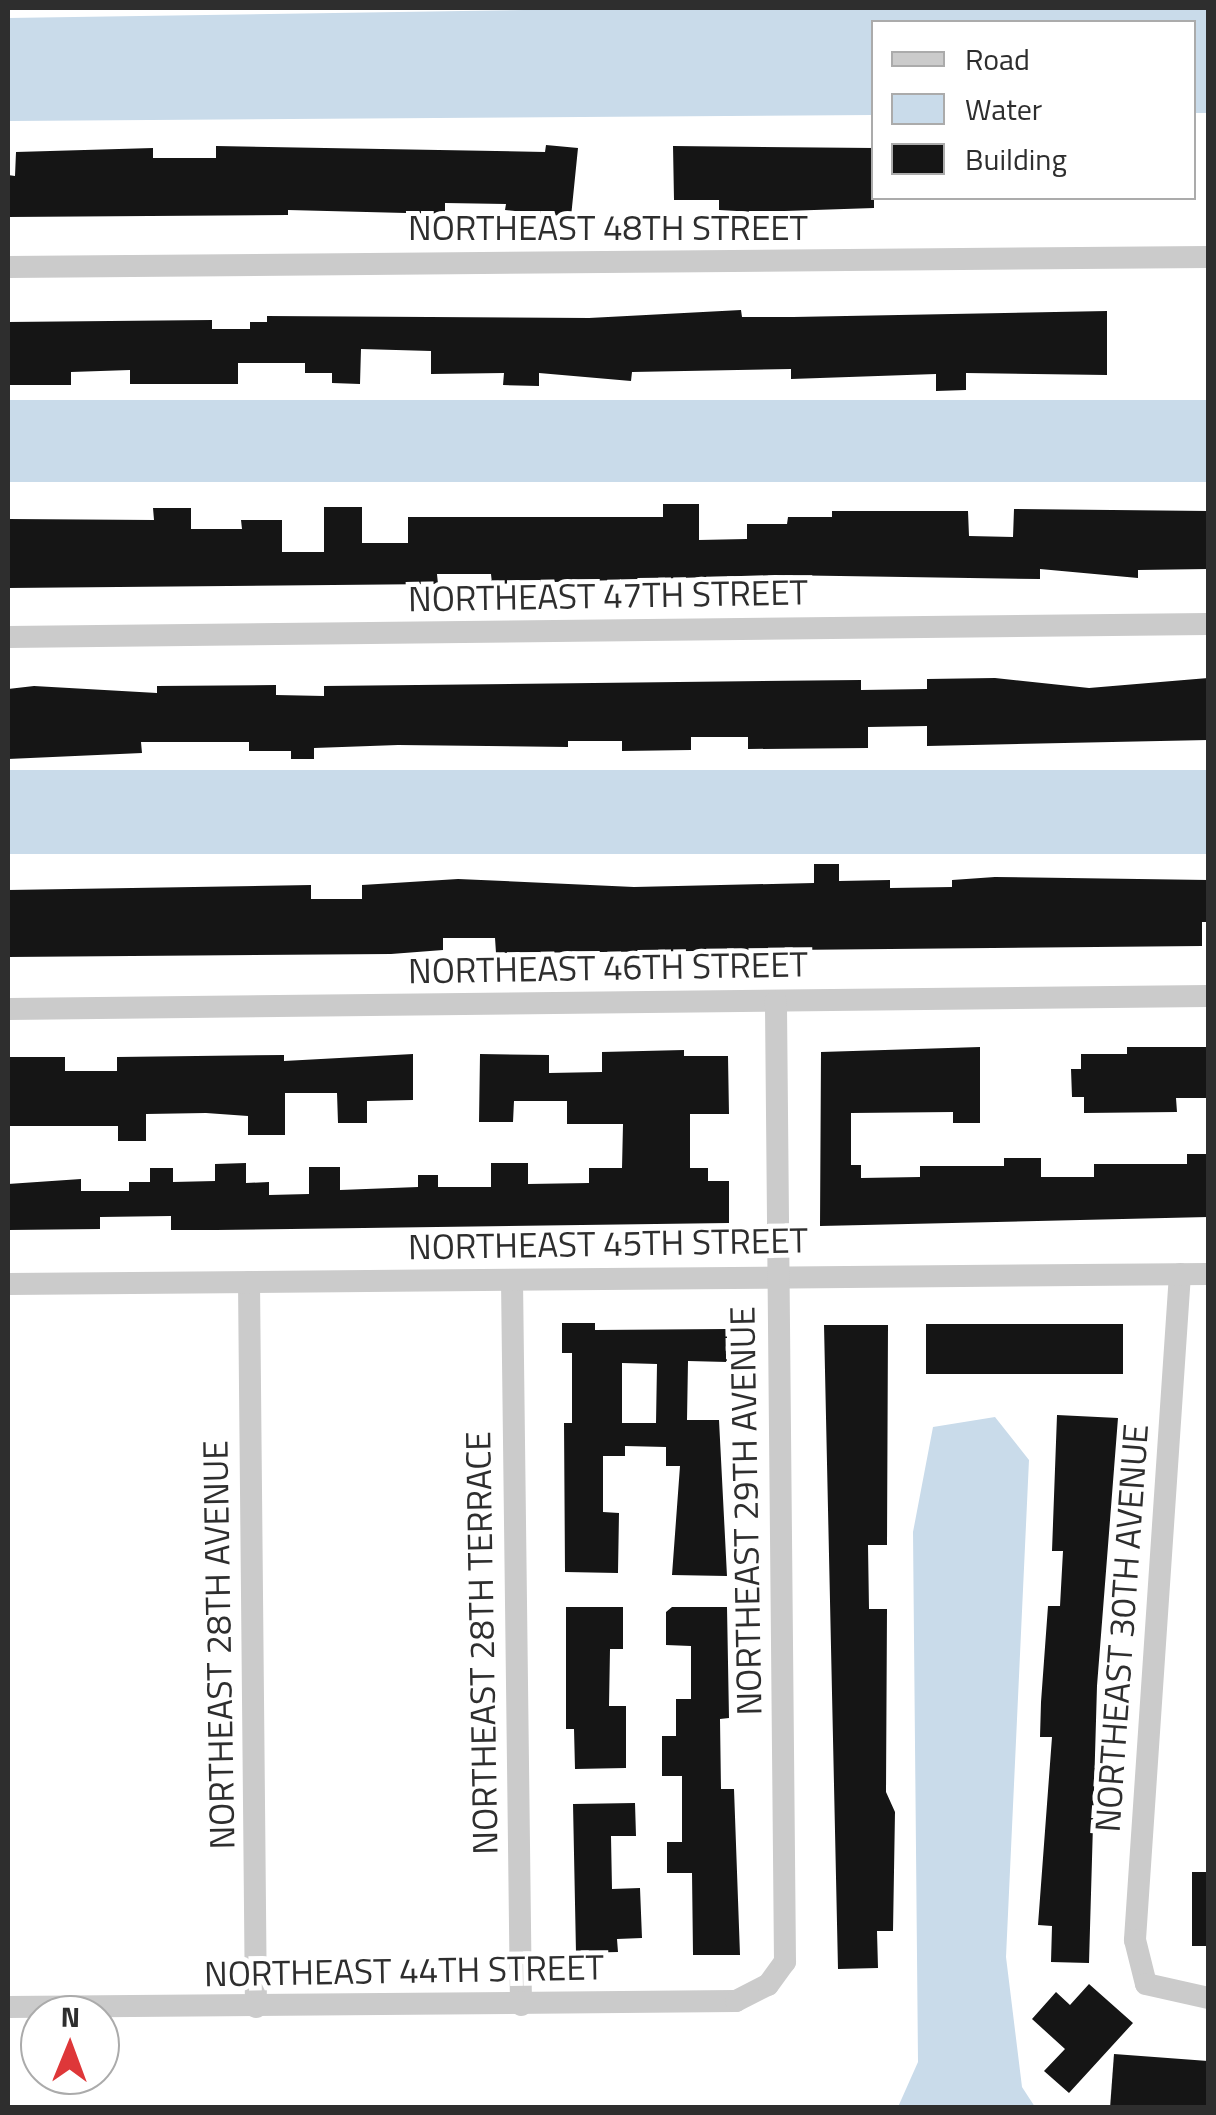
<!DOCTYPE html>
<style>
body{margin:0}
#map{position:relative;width:1216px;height:2115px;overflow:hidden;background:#fff;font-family:"Titillium Web",sans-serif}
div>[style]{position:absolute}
.water>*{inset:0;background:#c9dbea;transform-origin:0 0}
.building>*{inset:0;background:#151515;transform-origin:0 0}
.minor>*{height:22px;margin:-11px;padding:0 11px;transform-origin:11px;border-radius:11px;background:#cbcbcb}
span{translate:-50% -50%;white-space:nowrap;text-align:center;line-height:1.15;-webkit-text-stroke:10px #fff;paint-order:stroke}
.street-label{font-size:35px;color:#2e2e2e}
.frame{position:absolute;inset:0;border:10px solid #2e2e2e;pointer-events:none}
.legend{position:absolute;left:871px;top:20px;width:325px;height:180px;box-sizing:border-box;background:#fff;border:2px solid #ababab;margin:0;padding:12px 18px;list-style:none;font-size:30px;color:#2e2e2e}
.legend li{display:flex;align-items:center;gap:20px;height:50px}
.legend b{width:50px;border:2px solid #ababab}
.north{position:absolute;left:20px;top:1995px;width:100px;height:100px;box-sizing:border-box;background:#fff;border:2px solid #ababab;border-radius:50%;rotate:1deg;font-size:28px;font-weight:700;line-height:40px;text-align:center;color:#2e2e2e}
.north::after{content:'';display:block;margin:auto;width:35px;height:45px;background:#de3739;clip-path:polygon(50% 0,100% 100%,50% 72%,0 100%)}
</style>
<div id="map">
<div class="water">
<i style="clip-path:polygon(663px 8px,1208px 8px,1208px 113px,1194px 113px,1194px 22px,874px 22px,873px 115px,8px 121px,8px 18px)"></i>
<i style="left:1208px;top:400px;width:82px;height:1200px;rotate:90deg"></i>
<i style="left:1208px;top:770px;width:84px;height:1200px;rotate:90deg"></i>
<i style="clip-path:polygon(995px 1417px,1029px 1460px,1006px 1957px,1022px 2087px,1035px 2107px,898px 2107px,918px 2062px,913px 1532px,933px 1427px)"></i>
</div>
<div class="building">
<i style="clip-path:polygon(546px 145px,578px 148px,571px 217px,505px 210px,506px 204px,445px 203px,445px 214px,288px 210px,288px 215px,8px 217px,8px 175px,15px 176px,16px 152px,153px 148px,153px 158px,216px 158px,216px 146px,545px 152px)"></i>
<i style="clip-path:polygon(673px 146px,874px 148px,874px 208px,755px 212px,719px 210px,719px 200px,674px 200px)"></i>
<i style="clip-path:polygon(741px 310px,742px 317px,793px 317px,1107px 311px,1107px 375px,966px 373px,966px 390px,936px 391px,936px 374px,791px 379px,791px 369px,632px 372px,631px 381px,539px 373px,539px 386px,503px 385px,504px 373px,431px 374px,431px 351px,361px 349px,360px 384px,332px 383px,332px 373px,305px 373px,305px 363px,238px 363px,238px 384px,130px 384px,130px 370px,71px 372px,71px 385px,8px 385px,8px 322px,212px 320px,212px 329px,250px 329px,250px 322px,267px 322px,267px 316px,589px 318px)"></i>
<i style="clip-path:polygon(663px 504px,699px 504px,699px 540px,747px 539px,747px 524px,787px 524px,788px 517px,832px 517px,832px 511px,968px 511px,969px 536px,1013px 537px,1014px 509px,1208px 511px,1208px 569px,1138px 570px,1138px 578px,1040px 569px,1040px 579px,775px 575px,492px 584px,491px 574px,437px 574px,438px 584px,8px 588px,8px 519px,154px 520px,153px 508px,191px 508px,191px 529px,242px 529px,241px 520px,282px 520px,282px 552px,324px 552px,324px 507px,362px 507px,362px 543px,408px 543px,408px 517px,663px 517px)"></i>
<i style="clip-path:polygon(995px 678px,1089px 688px,1208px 678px,1208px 740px,927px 746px,927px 726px,868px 727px,868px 748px,748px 749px,748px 737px,691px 737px,691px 750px,622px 751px,622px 741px,568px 741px,568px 747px,398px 745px,314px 748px,314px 759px,291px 759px,291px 751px,249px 751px,249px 742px,141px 742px,142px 753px,8px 759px,8px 689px,34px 686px,157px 693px,157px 686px,276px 685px,276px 695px,324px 696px,324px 686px,861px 680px,861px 690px,927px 689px,927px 679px)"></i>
<i style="clip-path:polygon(814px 864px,839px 864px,839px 881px,890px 880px,890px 888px,952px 887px,952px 880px,995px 877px,1208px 880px,1208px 922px,1202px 922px,1202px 946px,496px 953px,495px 938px,443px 938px,443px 950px,391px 954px,8px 957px,8px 890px,311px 885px,311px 899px,362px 899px,362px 885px,458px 879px,634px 887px,814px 883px)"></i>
<i style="clip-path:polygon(980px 1047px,980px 1123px,953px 1123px,953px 1112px,851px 1113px,851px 1165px,861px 1165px,861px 1178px,920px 1177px,920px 1166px,1004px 1166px,1004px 1158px,1041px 1158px,1041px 1177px,1094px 1177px,1094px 1164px,1187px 1164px,1187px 1154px,1208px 1154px,1208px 1217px,820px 1226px,821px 1052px)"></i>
<i style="clip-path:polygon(1127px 1047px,1208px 1047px,1208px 1098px,1176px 1098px,1177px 1112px,1084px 1113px,1084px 1097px,1072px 1097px,1071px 1069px,1081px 1069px,1081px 1054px,1127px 1054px)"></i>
<i style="clip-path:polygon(684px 1050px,684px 1056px,728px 1056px,729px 1114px,690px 1114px,690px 1168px,708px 1168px,708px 1181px,729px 1181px,729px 1223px,216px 1230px,171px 1230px,171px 1216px,100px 1217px,100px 1229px,8px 1230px,8px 1184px,81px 1179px,81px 1191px,129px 1191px,129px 1182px,150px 1182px,150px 1168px,173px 1168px,173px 1182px,215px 1181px,215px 1164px,246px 1163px,246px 1183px,269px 1182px,269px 1195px,309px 1194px,309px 1167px,340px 1167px,340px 1190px,418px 1187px,418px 1175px,438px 1175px,438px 1187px,491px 1187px,491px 1163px,528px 1163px,528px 1184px,589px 1183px,589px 1168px,622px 1168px,623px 1124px,567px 1124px,567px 1101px,514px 1101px,513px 1122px,479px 1122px,480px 1054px,549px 1055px,549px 1073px,602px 1072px,602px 1052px)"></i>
<i style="clip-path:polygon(413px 1054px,413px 1100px,367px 1101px,367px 1123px,338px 1123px,337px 1093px,285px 1093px,285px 1135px,248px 1135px,248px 1116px,206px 1113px,146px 1114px,146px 1141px,118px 1141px,118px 1126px,8px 1126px,8px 1057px,65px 1057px,65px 1071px,117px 1071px,117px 1057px,284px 1055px,284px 1061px)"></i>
<i style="clip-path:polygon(evenodd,562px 1323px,595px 1323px,595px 1330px,727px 1329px,727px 1362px,688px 1361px,687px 1420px,719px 1420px,727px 1576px,672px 1575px,680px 1466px,666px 1466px,666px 1447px,625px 1446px,625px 1456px,603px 1456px,603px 1512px,619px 1513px,618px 1573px,565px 1572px,564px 1423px,572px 1423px,572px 1353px,562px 1353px,562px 1323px,622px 1363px,657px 1364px,656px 1423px,622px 1423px,622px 1363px)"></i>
<i style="left:926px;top:1324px;width:197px;height:50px"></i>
<i style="clip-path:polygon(824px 1325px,888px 1325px,887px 1545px,868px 1545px,869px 1609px,887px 1609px,886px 1792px,895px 1812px,893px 1931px,877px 1931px,878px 1968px,838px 1969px)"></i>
<i style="clip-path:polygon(1057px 1415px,1118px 1418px,1097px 1686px,1089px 1963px,1051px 1962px,1052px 1926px,1038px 1925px,1052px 1737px,1040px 1737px,1041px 1702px,1048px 1606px,1060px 1606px,1063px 1551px,1052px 1551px)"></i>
<i style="clip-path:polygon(566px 1607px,623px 1607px,623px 1649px,610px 1649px,609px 1706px,626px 1706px,626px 1768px,575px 1769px,574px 1729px,566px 1729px)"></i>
<i style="clip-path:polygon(672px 1607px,727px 1607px,729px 1718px,720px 1719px,721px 1789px,734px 1789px,740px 1955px,693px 1955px,692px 1873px,667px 1873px,667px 1842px,682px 1842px,682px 1776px,662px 1776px,662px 1736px,676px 1736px,676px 1699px,691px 1699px,691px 1646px,666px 1645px,666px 1612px)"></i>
<i style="clip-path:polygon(635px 1803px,636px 1836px,611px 1836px,612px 1889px,640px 1888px,642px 1938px,617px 1939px,618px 1952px,576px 1953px,573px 1804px)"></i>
<i style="left:1192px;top:1872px;width:16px;height:74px"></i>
<i style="clip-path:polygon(1089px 1984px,1133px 2023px,1069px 2093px,1044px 2071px,1065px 2049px,1032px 2019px,1056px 1992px,1070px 2005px)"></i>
<i style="clip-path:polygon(1114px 2054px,1208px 2061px,1208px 2108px,1110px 2108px)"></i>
</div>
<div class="minor">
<i style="left:8px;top:267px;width:1200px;rotate:-0.48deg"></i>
<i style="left:8px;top:637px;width:1200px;rotate:-0.62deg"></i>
<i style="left:8px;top:1009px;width:1200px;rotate:-0.62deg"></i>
<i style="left:1180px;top:1274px;width:668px;rotate:93.87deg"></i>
<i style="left:1135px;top:1940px;width:45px;rotate:76deg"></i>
<i style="left:1146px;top:1984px;width:64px;rotate:12.7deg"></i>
<i style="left:512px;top:1280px;width:725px;rotate:89.29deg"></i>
<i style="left:249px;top:1282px;width:725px;rotate:89.45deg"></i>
<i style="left:8px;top:1284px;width:1200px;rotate:-0.48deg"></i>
<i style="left:8px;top:2007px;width:728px;rotate:-0.47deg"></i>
<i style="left:736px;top:2001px;width:36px;rotate:-27deg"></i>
<i style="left:768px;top:1985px;width:29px;rotate:-54deg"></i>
<i style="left:785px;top:1962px;width:961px;rotate:-90.54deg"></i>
</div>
<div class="street-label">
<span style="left:608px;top:227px">NORTHEAST 48TH STREET</span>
<span style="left:608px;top:595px;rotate:-1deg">NORTHEAST 47TH STREET</span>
<span style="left:608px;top:967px;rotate:-1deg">NORTHEAST 46TH STREET</span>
<span style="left:608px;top:1243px;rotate:-1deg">NORTHEAST 45TH STREET</span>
<span style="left:745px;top:1511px;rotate:-91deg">NORTHEAST 29TH AVENUE</span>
<span style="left:1121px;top:1628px;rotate:-86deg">NORTHEAST 30TH AVENUE</span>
<span style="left:481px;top:1643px;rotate:-91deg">NORTHEAST 28TH TERRACE</span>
<span style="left:218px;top:1645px;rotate:-91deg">NORTHEAST 28TH AVENUE</span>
<span style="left:404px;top:1970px;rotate:-1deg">NORTHEAST 44TH STREET</span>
</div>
<div class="frame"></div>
<ul class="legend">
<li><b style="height:12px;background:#cbcbcb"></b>Road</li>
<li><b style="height:28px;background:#c9dbea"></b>Water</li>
<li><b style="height:28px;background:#151515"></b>Building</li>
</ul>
<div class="north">N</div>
</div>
